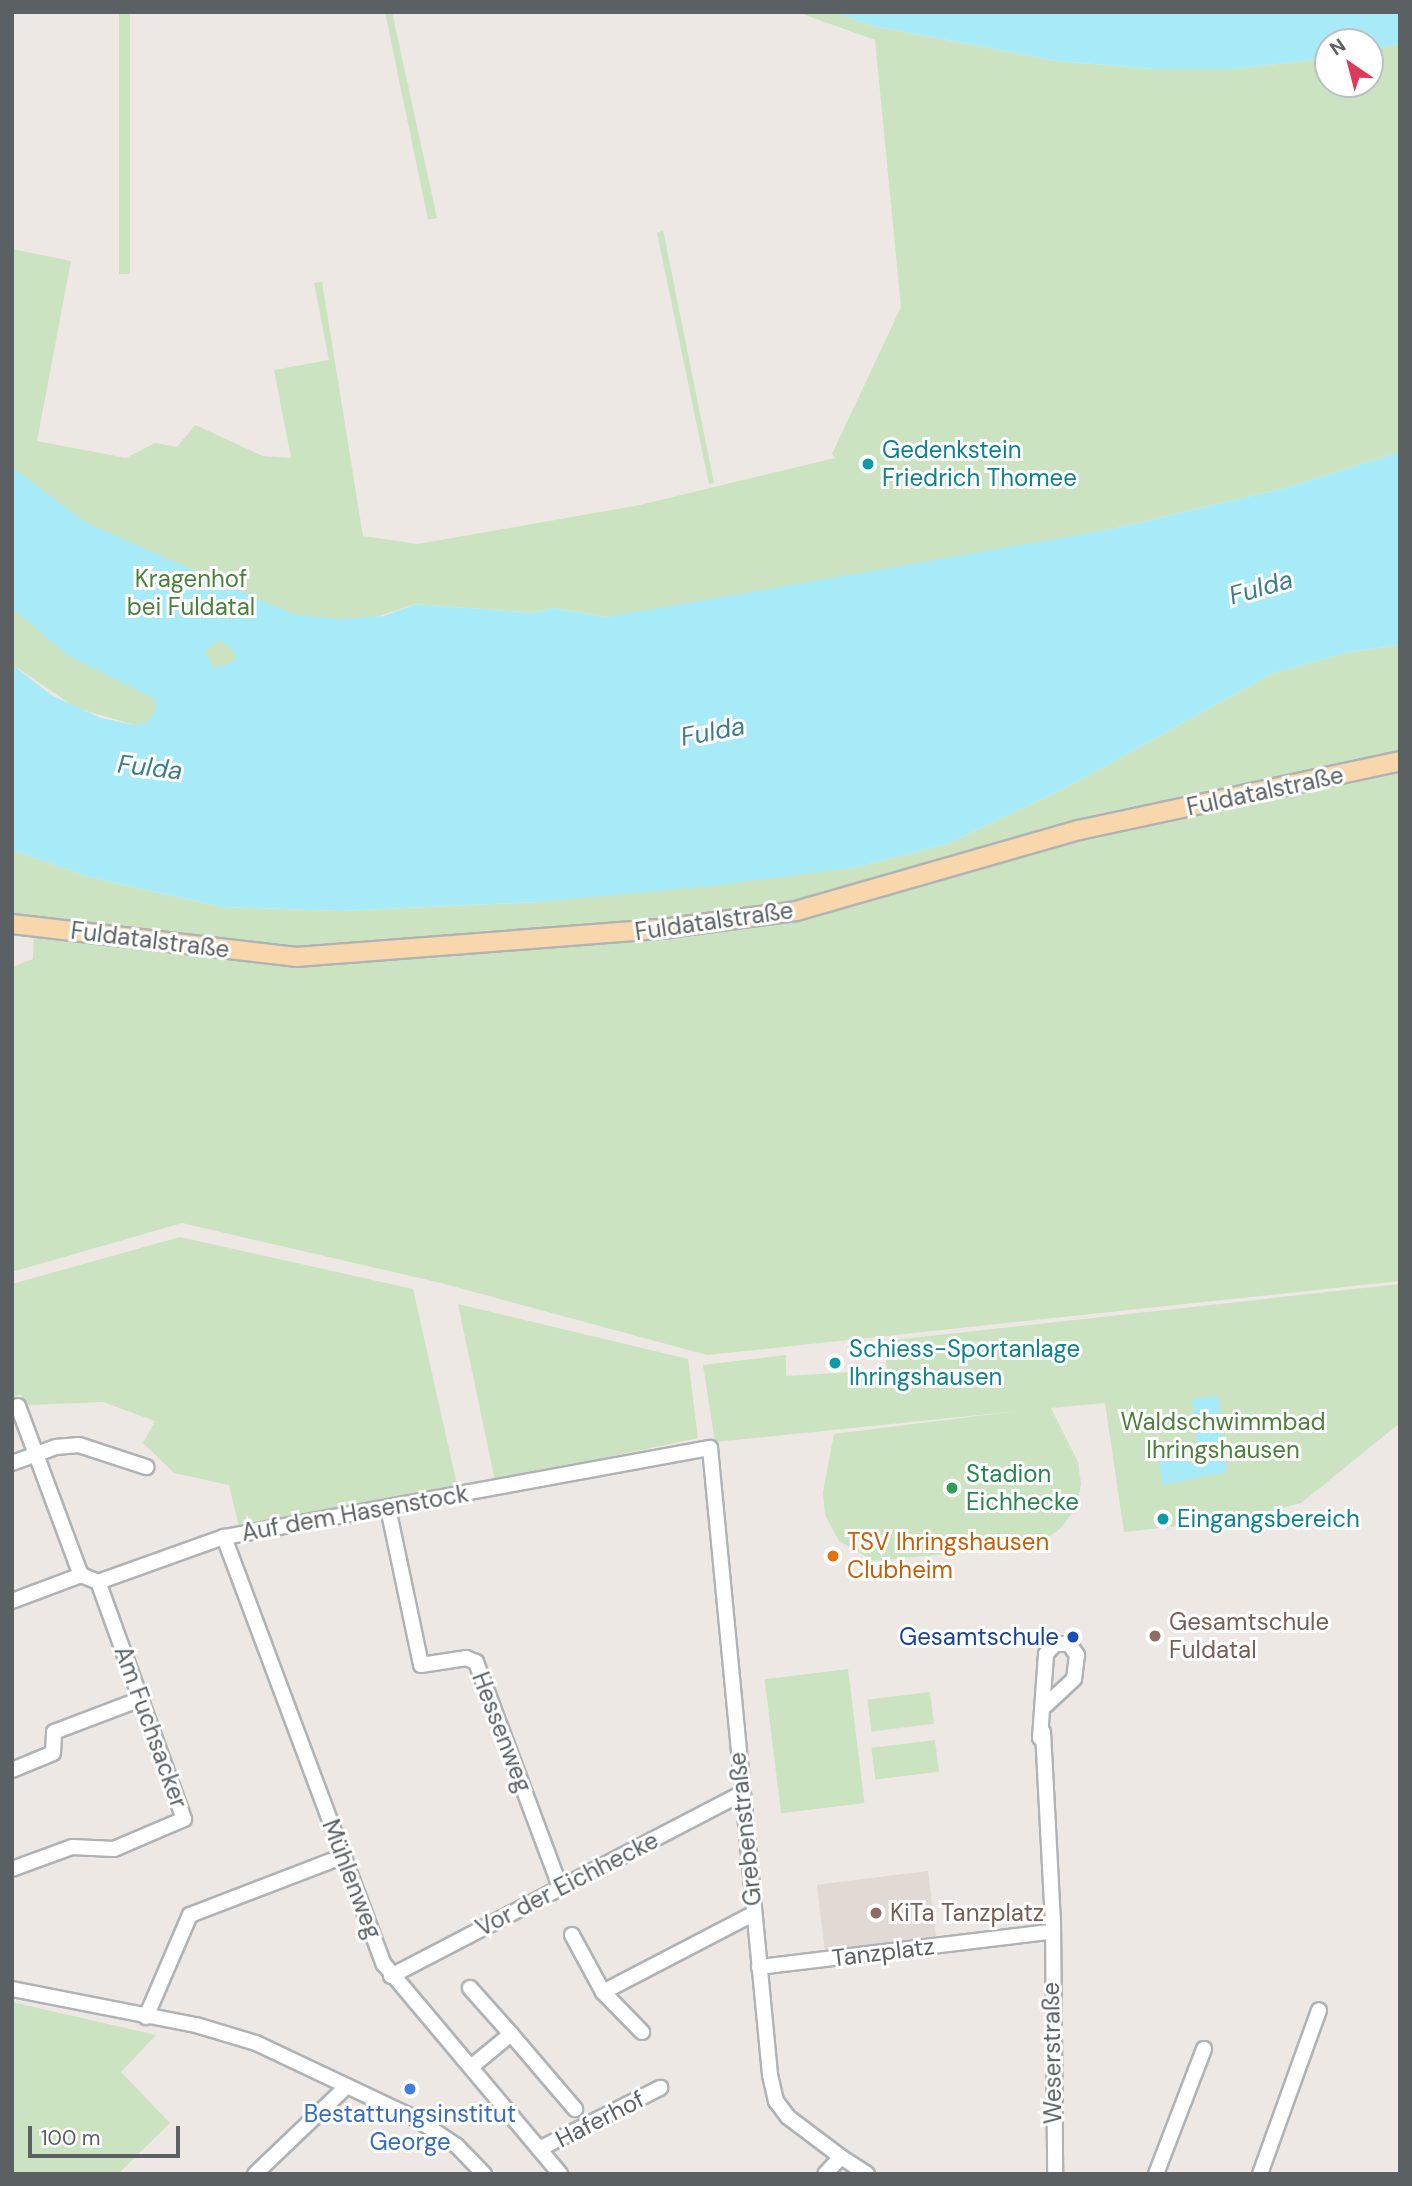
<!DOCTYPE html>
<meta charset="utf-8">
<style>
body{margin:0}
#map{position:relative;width:1412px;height:2186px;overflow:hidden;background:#ede8e3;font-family:"DM Sans",sans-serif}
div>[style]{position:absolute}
.education>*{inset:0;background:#e0d9d4;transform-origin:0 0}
.green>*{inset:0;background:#cbe3c1;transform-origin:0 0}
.water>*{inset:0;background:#a8ebf8}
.roads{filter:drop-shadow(2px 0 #afb3b5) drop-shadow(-2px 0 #afb3b5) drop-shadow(0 2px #afb3b5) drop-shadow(0 -2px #afb3b5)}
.minor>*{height:14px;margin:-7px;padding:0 7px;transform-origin:7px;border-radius:7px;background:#fff}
.major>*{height:18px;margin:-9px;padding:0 9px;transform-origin:9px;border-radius:9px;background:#f8d7ad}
.dots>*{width:19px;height:19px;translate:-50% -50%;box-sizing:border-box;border:4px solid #fff;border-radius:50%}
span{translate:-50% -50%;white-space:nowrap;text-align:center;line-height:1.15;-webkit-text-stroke:6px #fff;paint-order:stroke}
.culture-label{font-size:24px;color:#0d838f}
.left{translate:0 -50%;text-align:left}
.park-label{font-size:24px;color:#4c813c}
.street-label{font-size:24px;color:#5b6163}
.leisure-label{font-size:24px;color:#27864d}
.food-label{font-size:24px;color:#c56008}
.education-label{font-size:24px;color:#785e54}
.transit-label{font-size:24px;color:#164399}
.right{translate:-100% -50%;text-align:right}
.shop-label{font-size:24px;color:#366cbe}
.water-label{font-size:26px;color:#3e7c8f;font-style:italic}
.frame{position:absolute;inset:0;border:14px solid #5b6163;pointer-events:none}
.north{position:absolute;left:1314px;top:28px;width:70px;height:70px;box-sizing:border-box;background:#fff;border:2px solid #bdc0c1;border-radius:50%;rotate:325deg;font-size:19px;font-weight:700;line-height:28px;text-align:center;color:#5b6163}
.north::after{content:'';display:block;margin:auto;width:24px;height:32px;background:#db3b5a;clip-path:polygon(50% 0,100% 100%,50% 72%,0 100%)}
.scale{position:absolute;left:28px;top:2126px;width:152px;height:32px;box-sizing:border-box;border:4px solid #5b6163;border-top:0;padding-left:9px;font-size:21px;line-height:24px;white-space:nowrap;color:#5b6163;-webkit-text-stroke:5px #fff;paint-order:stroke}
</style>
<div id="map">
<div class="education">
<i style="left:928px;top:1871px;width:70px;height:112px;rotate:83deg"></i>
</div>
<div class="green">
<i style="left:119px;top:12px;width:11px;height:262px"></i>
<i style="clip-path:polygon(385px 12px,392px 12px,437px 218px,428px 220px)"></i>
<i style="clip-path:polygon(797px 12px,833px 12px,874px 26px,1057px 61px,1153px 69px,1234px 69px,1328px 58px,1328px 84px,1370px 84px,1370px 51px,1400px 43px,1400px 452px,1285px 488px,1112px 529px,662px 612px,607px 617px,552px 608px,533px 613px,416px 604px,379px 616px,169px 720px,135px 725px,76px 708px,12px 664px,12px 249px,71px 261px,37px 441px,126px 458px,155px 443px,177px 447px,195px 425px,263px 456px,291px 458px,274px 370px,329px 360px,314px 283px,322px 282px,363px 536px,418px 544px,640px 505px,835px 458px,832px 454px,901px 307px,875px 40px)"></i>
<i style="clip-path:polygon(663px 230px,714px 483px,709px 484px,657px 233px)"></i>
<i style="clip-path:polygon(1400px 645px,1400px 1281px,707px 1355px,441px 1283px,182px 1223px,12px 1272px,12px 967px,33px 959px,34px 932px,12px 916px,12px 850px,89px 877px,222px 907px,340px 911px,539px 902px,853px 868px,947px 844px,1069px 786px,1271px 674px,1349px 652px)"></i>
<i style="clip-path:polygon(180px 1237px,413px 1289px,458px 1489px,239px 1527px,229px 1485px,174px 1473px,143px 1443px,155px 1421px,103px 1402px,28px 1405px,20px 1394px,12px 1398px,12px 1284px)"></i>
<i style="clip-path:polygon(1400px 1284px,1400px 1423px,1301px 1503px,1240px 1519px,1124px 1532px,1105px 1403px,1051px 1408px,1078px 1462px,1081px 1484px,1076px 1508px,1060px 1529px,1036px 1545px,874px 1561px,839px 1541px,825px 1515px,823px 1492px,834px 1434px,1018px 1411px,715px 1442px,703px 1365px,786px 1355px,786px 1376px,887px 1370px,884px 1341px)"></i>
<i style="clip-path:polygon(458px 1304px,688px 1359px,698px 1438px,495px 1481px)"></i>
<i style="left:848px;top:1669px;width:135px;height:84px;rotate:83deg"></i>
<i style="left:930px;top:1692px;width:32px;height:63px;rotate:83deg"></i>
<i style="left:935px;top:1740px;width:32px;height:64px;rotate:83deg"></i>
<i style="clip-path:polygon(12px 2002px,156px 2035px,121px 2072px,170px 2123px,118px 2174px,12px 2174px)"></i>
</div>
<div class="water">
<i style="clip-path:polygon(833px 12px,1400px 12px,1400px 43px,1370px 51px,1370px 42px,1328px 42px,1328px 58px,1234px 69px,1153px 69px,1057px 61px,874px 26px)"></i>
<i style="clip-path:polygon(evenodd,1400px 452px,1400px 645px,1349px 652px,1271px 674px,1069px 786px,947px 844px,853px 868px,712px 886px,539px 902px,340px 911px,222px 907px,89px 877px,12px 850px,12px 664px,51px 695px,101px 718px,135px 725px,146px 723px,156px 709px,155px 699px,67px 655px,12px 608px,12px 467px,85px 522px,293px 614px,340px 619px,384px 616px,416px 604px,533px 613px,552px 608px,607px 617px,1112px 529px,1285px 488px,1400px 452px,220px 640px,234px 651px,235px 661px,214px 668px,204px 652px,220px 640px)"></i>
<i style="clip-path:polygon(1218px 1396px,1227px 1472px,1163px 1485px,1156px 1447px,1174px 1445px,1190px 1464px,1199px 1463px,1192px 1399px)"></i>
</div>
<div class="roads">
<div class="minor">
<i style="left:18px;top:1406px;width:180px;rotate:69.6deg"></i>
<i style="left:12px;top:1463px;width:47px;rotate:-20deg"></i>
<i style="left:56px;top:1447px;width:23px;rotate:-5deg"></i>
<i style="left:79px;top:1445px;width:71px;rotate:18.2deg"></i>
<i style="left:388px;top:1508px;width:160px;rotate:78.1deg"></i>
<i style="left:421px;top:1665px;width:46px;rotate:-8.8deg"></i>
<i style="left:466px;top:1658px;width:11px;rotate:22deg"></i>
<i style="left:476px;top:1662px;width:240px;rotate:69.5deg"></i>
<i style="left:224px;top:1537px;width:456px;rotate:69.5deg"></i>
<i style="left:384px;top:1964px;width:274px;rotate:50deg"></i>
<i style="left:12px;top:1601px;width:74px;rotate:-20.6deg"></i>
<i style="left:81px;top:1575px;width:18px;rotate:22deg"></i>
<i style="left:98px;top:1582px;width:134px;rotate:-19.7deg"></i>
<i style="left:224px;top:1537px;width:494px;rotate:-10.4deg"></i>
<i style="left:710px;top:1448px;width:630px;rotate:84.53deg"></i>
<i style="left:770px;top:2075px;width:27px;rotate:77deg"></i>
<i style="left:776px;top:2101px;width:20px;rotate:53deg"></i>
<i style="left:788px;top:2117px;width:66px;rotate:37deg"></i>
<i style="left:841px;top:2157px;width:23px;rotate:133deg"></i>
<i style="left:1043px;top:1732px;width:189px;rotate:87deg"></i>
<i style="left:1053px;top:1921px;width:253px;rotate:89.5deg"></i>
<i style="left:1040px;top:1738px;width:84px;rotate:-85.9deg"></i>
<i style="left:1046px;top:1654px;width:13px;rotate:-48deg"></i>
<i style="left:1055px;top:1644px;width:14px"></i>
<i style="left:1069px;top:1644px;width:14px;rotate:54deg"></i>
<i style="left:1077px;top:1655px;width:24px;rotate:97deg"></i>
<i style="left:1074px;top:1679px;width:38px;rotate:137deg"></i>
<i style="left:12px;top:1770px;width:44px;rotate:-22.5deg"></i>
<i style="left:53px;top:1753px;width:21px;rotate:-87deg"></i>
<i style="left:54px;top:1732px;width:93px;rotate:-20.8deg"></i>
<i style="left:12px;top:1869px;width:64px;rotate:-20.1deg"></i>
<i style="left:72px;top:1847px;width:42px;rotate:2.7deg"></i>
<i style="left:114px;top:1849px;width:76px;rotate:-23.2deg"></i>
<i style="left:184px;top:1819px;width:252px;rotate:-109.9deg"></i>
<i style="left:572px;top:1935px;width:65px;rotate:61.5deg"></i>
<i style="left:603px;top:1992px;width:56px;rotate:45.7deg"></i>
<i style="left:759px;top:1967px;width:292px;rotate:-6.9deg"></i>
<i style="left:391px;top:1976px;width:397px;rotate:-27.5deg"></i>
<i style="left:470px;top:1988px;width:62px;rotate:48.3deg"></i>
<i style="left:12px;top:1989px;width:187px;rotate:11.1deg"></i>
<i style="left:196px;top:2025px;width:63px;rotate:16.7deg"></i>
<i style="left:256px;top:2043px;width:176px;rotate:25.3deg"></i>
<i style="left:415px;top:2118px;width:50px;rotate:33.7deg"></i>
<i style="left:457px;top:2146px;width:39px;rotate:46deg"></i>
<i style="left:603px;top:1992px;width:169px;rotate:-27.5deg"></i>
<i style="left:146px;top:2017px;width:111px;rotate:-66.7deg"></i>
<i style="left:190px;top:1915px;width:165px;rotate:-21deg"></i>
<i style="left:471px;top:2067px;width:52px;rotate:-39.5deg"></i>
<i style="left:511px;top:2034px;width:99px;rotate:49.5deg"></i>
<i style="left:539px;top:2149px;width:136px;rotate:-26.8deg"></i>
<i style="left:841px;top:2157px;width:31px;rotate:33deg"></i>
<i style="left:255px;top:2174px;width:127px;rotate:-43.7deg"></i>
<i style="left:1156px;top:2174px;width:134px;rotate:-69deg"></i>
<i style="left:1260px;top:2174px;width:174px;rotate:-70.2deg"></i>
</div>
<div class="major">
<i style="left:12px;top:924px;width:286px;rotate:6.6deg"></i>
<i style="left:296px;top:957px;width:374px;rotate:-4.4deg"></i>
<i style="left:669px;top:928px;width:128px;rotate:-7.6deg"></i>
<i style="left:796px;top:911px;width:294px;rotate:-16deg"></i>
<i style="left:1079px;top:830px;width:328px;rotate:-12.1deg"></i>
</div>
</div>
<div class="dots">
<i style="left:868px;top:464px;background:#0f9aa8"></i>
<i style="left:835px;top:1363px;background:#0f9aa8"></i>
<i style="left:952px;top:1488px;background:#2e9e5b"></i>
<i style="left:1163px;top:1519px;background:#0f9aa8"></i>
<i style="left:833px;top:1556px;background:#e8710a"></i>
<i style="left:1155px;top:1636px;background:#8d6e63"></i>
<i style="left:1073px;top:1637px;background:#1a4fb4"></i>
<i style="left:876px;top:1913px;background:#8d6e63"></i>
<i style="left:410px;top:2089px;background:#3f7fe0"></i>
</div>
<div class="culture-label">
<span class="left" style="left:882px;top:464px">Gedenkstein<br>Friedrich Thomee</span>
<span class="left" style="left:849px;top:1363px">Schiess-Sportanlage<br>Ihringshausen</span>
<span class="left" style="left:1177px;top:1519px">Eingangsbereich</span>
</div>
<div class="park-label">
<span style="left:191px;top:593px">Kragenhof<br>bei Fuldatal</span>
<span style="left:1223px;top:1436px">Waldschwimmbad<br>Ihringshausen</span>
</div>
<div class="street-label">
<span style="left:1265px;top:791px;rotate:-12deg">Fuldatalstraße</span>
<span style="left:714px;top:921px;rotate:-8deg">Fuldatalstraße</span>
<span style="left:150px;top:940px;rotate:7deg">Fuldatalstraße</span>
<span style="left:355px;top:1513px;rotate:-10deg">Auf dem Hasenstock</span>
<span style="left:151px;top:1727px;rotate:70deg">Am Fuchsacker</span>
<span style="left:502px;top:1732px;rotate:69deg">Hessenweg</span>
<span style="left:745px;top:1829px;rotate:-96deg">Grebenstraße</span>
<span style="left:352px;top:1879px;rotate:69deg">Mühlenweg</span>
<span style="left:567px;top:1884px;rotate:-27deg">Vor der Eichhecke</span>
<span style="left:883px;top:1952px;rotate:-7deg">Tanzplatz</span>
<span style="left:1052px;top:2053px;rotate:-91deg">Weserstraße</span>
<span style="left:600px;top:2119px;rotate:-27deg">Haferhof</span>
</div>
<div class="leisure-label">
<span class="left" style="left:966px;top:1488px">Stadion<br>Eichhecke</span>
</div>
<div class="food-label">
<span class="left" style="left:847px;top:1556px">TSV Ihringshausen<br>Clubheim</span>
</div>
<div class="education-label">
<span class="left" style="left:1169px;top:1636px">Gesamtschule<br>Fuldatal</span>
<span class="left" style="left:890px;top:1913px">KiTa Tanzplatz</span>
</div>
<div class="transit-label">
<span class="right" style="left:1059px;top:1637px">Gesamtschule</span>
</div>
<div class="shop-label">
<span style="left:410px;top:2128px">Bestattungsinstitut<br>George</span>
</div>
<div class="water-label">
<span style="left:1261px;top:588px;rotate:-16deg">Fulda</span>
<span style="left:713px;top:732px;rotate:-11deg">Fulda</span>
<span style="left:150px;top:768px;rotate:6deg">Fulda</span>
</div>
<div class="frame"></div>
<div class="north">N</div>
<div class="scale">100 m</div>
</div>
